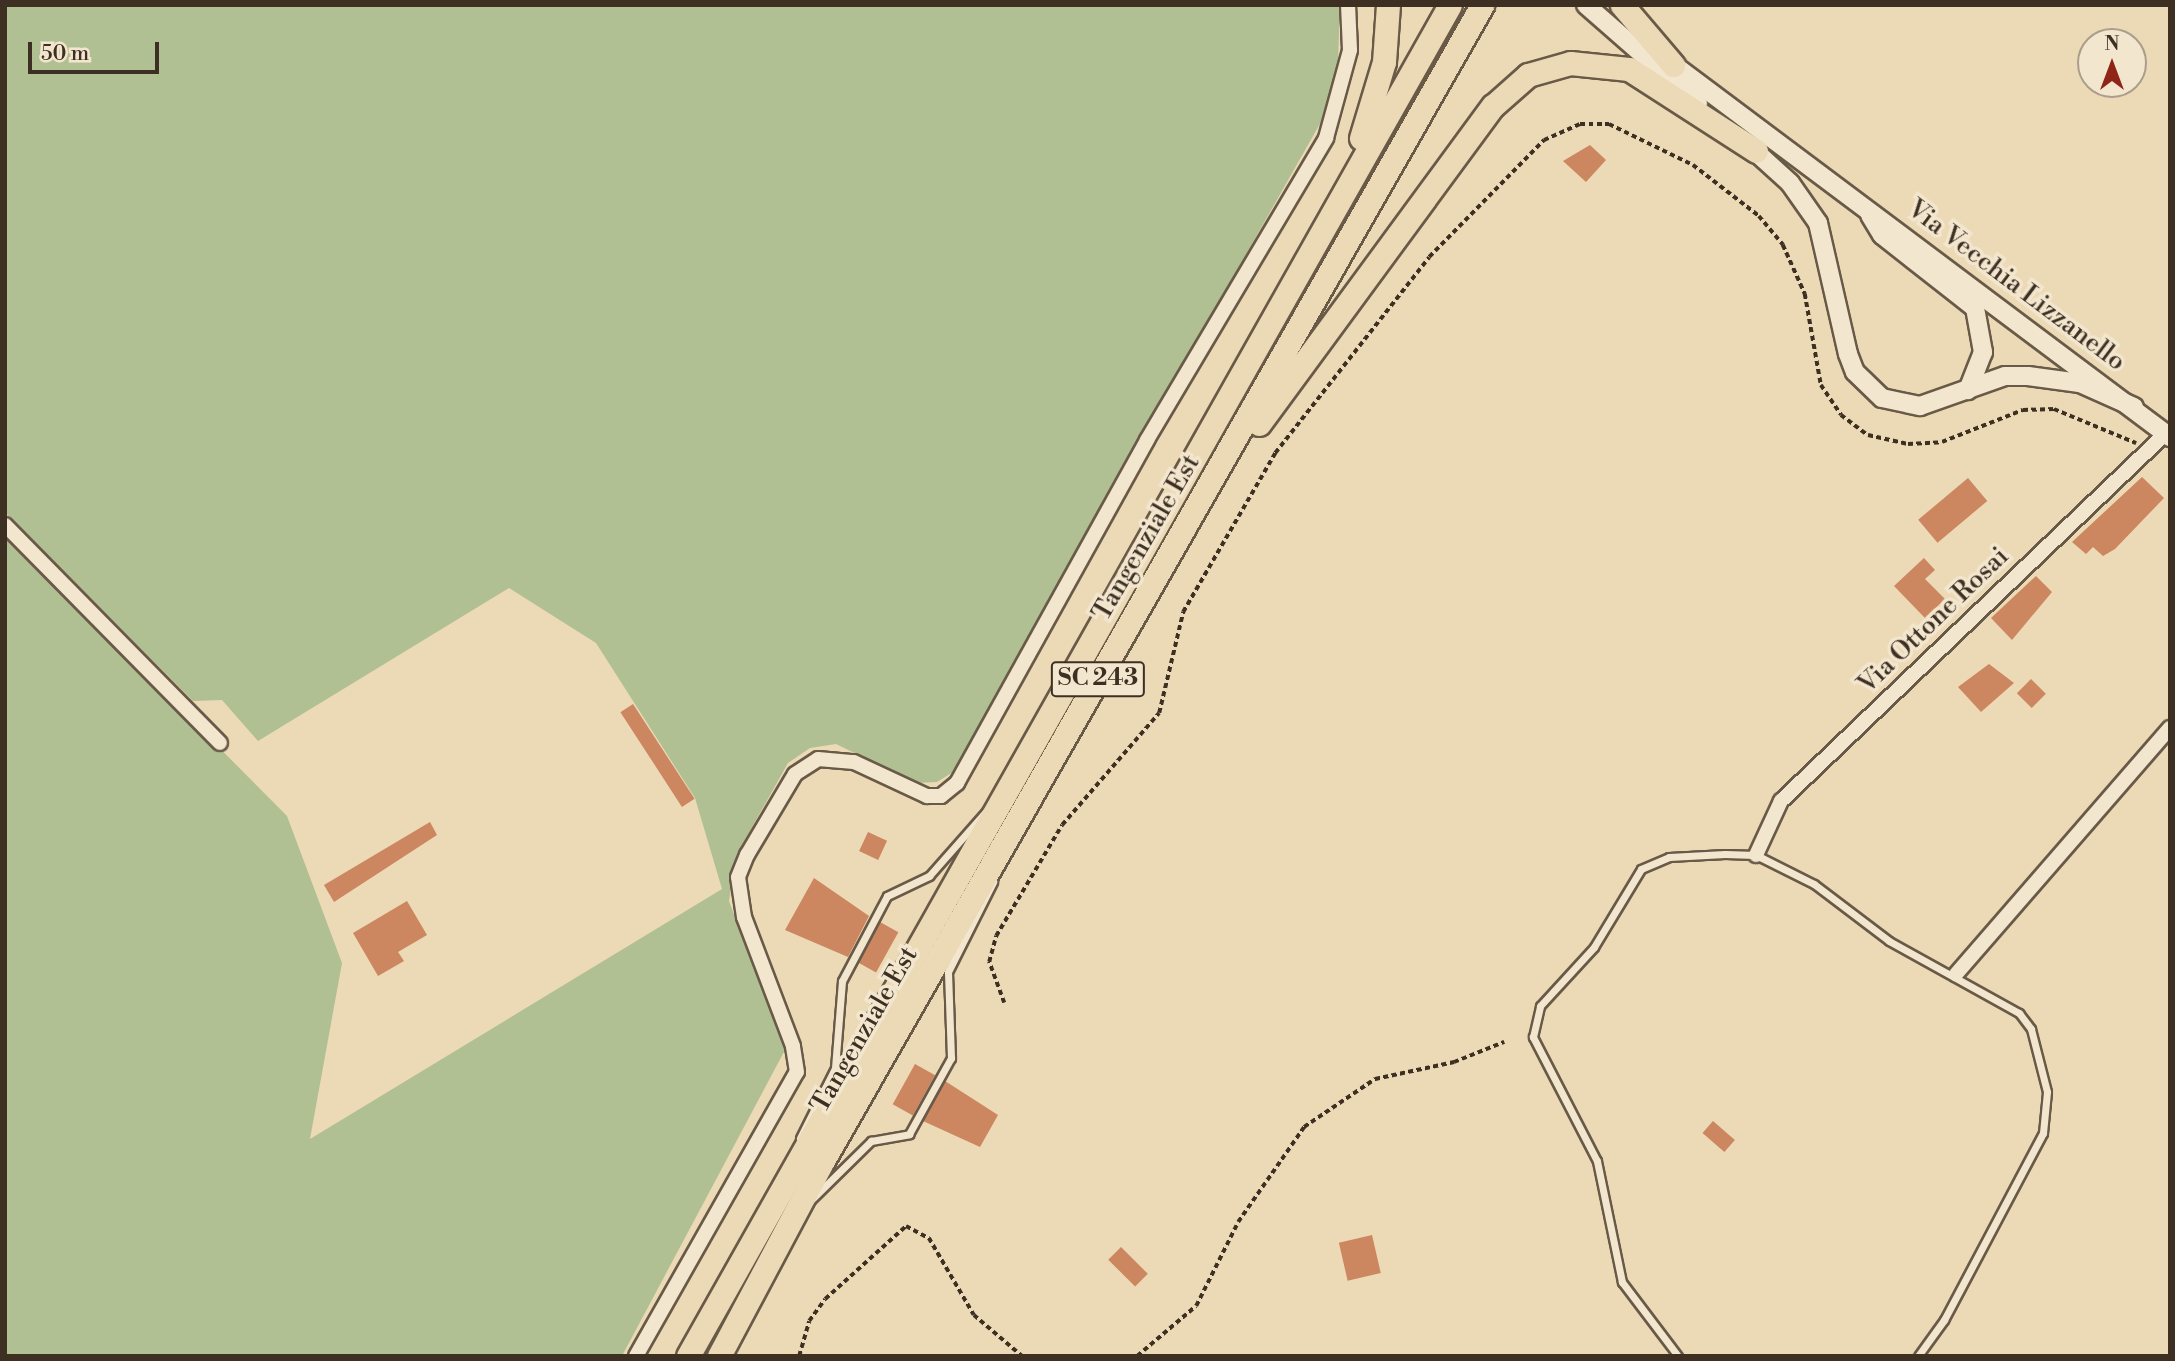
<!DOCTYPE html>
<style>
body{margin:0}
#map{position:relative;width:2175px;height:1361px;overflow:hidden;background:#ecd9b5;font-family:"Libre Bodoni",serif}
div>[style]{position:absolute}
.green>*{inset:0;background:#b1c093}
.building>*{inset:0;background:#cc8660;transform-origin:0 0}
.path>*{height:3.5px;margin-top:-1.75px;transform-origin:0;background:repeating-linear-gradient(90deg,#3d3023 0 5px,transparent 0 8.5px)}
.roads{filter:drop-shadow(2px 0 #695a48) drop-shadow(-2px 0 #695a48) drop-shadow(0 2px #695a48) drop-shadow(0 -2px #695a48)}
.service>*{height:7px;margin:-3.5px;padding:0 3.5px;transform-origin:3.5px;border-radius:3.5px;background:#f3e6cf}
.minor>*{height:14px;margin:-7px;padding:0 7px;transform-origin:7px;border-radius:7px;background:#f3e6cf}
.tertiary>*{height:18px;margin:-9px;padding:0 9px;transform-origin:9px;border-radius:9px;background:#f3e6cf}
.trunk>*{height:23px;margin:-11.5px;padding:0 11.5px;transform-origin:11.5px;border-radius:11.5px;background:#ecd9b5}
span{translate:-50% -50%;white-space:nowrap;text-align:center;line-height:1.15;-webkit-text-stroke:7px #f3e6cf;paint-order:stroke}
.shield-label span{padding:2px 5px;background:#f3e6cf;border:2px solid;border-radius:5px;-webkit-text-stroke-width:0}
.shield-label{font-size:24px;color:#3d3023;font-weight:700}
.street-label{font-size:26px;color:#3d3023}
.frame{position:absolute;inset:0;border:7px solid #3d3023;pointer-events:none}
.north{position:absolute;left:2077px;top:28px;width:70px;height:70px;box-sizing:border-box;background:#f3e6cf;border:2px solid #aa9d8a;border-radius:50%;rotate:0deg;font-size:19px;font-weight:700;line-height:28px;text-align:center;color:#3d3023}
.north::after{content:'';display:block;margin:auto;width:24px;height:32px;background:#8f2418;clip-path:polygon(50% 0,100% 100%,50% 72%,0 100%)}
.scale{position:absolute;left:28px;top:42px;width:131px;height:32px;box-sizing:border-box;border:4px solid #3d3023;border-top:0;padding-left:9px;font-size:21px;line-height:24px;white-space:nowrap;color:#3d3023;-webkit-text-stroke:5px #f3e6cf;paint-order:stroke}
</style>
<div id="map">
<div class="green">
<i style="clip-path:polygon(5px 5px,1340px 5px,1338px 62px,1321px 122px,953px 772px,937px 782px,916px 783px,836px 744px,810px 748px,788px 763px,737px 854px,729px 901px,785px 1050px,622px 1356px,5px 1356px,5px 532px,287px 816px,342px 963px,310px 1139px,722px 889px,695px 798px,596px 643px,509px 588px,258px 741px,222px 700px,193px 701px,5px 512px)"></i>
</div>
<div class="building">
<i style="clip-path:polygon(1590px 145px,1606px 160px,1586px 182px,1563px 161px)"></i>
<i style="clip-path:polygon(2142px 477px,2164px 498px,2115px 549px,2103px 556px,2093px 547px,2086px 554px,2072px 542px)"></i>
<i style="left:1968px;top:478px;width:30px;height:65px;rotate:50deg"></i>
<i style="clip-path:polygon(1924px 558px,1935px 570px,1925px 579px,1945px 599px,1925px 618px,1894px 586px)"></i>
<i style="clip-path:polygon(2036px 576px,2052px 592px,2012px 640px,1991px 618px)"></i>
<i style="clip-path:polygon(1989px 664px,2014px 683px,1981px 712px,1958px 687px)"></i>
<i style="left:2031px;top:679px;width:21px;height:20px;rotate:45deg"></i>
<i style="left:633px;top:704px;width:113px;height:15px;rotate:57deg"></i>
<i style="clip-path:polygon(430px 822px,437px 835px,334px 902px,324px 885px)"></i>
<i style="left:868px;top:832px;width:21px;height:21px;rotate:25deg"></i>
<i style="clip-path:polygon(814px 878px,869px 916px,848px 957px,785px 930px)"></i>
<i style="clip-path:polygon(407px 901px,427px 935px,398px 952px,404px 961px,378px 976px,353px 933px)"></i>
<i style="left:880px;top:922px;width:21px;height:46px;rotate:29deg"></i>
<i style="left:915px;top:1064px;width:23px;height:46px;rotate:29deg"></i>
<i style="clip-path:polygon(945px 1081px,998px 1115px,980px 1147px,923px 1121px)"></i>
<i style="left:1713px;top:1121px;width:29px;height:16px;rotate:41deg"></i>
<i style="left:1372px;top:1235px;width:39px;height:34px;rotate:77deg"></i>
<i style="left:1121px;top:1247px;width:38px;height:18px;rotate:45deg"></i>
</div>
<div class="path">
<i style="left:1004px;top:1003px;width:44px;rotate:-110.1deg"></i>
<i style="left:989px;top:962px;width:27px;rotate:-75deg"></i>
<i style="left:996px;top:936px;width:129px;rotate:-59.3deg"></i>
<i style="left:1062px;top:825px;width:148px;rotate:-49.1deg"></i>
<i style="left:1159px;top:713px;width:104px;rotate:-76.6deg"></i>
<i style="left:1183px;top:612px;width:184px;rotate:-59.9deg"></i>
<i style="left:1275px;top:453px;width:249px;rotate:-51.8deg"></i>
<i style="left:1429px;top:257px;width:164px;rotate:-45.5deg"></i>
<i style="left:1544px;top:140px;width:39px;rotate:-24deg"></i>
<i style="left:1580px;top:124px;width:29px"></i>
<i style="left:1609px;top:124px;width:93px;rotate:26deg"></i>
<i style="left:1693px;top:165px;width:83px;rotate:37.7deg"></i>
<i style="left:1759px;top:216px;width:38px;rotate:50deg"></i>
<i style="left:1783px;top:245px;width:54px;rotate:65.8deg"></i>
<i style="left:1805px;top:294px;width:92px;rotate:80deg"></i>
<i style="left:1821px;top:385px;width:36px;rotate:56deg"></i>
<i style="left:1841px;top:415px;width:34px;rotate:37deg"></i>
<i style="left:1868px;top:435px;width:41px;rotate:12.7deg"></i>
<i style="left:1908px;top:444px;width:34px;rotate:-3deg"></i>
<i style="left:1942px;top:442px;width:87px;rotate:-21.6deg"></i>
<i style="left:2023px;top:410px;width:31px;rotate:-2deg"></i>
<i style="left:2054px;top:409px;width:89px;rotate:22.5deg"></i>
<i style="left:799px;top:1356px;width:36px;rotate:-74deg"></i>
<i style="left:809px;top:1321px;width:27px;rotate:-54deg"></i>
<i style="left:825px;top:1299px;width:109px;rotate:-42deg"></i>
<i style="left:906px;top:1226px;width:26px;rotate:28deg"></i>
<i style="left:929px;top:1238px;width:89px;rotate:59.7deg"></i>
<i style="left:974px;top:1315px;width:63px;rotate:40.5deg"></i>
<i style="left:1137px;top:1356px;width:77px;rotate:-40.3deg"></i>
<i style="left:1196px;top:1306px;width:94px;rotate:-63.4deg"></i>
<i style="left:1238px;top:1222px;width:116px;rotate:-55.2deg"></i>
<i style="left:1304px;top:1127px;width:86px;rotate:-34.1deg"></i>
<i style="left:1375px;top:1079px;width:81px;rotate:-12.1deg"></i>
<i style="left:1454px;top:1062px;width:54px;rotate:-21.8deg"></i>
</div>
<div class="roads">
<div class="service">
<i style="left:800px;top:1138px;width:78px;rotate:-63.4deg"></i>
<i style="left:835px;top:1068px;width:87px;rotate:-85.4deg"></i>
<i style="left:842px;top:981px;width:96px;rotate:-62.1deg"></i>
<i style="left:887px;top:896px;width:47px;rotate:-25.5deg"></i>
<i style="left:929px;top:876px;width:91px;rotate:-48.6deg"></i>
<i style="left:812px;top:1199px;width:83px;rotate:-44.5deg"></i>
<i style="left:871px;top:1141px;width:39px;rotate:-10deg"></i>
<i style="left:909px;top:1134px;width:87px;rotate:-61.1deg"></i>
<i style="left:951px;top:1058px;width:86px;rotate:-92deg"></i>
<i style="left:948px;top:972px;width:101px;rotate:-63.4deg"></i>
<i style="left:1678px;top:1356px;width:93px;rotate:-127.1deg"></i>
<i style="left:1622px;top:1282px;width:124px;rotate:-101.7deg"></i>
<i style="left:1597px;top:1161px;width:140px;rotate:-117.3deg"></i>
<i style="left:1533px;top:1037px;width:32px;rotate:-77deg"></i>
<i style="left:1540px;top:1006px;width:80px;rotate:-47.5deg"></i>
<i style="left:1594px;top:947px;width:91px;rotate:-58.9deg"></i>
<i style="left:1641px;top:869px;width:30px;rotate:-23deg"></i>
<i style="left:1669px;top:857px;width:56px;rotate:-3.1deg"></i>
<i style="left:1725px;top:854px;width:31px;rotate:2deg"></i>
<i style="left:1756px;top:855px;width:65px;rotate:26.6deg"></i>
<i style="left:1814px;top:884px;width:94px;rotate:37.2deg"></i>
<i style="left:1889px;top:941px;width:149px;rotate:29deg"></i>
<i style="left:2019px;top:1013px;width:20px;rotate:53deg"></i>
<i style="left:2031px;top:1029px;width:65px;rotate:75.7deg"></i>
<i style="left:2047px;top:1092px;width:41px;rotate:95.6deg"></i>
<i style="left:2043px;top:1133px;width:212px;rotate:117.9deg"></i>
<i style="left:1944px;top:1320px;width:44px;rotate:125.8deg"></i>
</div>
<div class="minor">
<i style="left:5px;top:525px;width:306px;rotate:45.4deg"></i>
<i style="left:1756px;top:855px;width:60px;rotate:-65.2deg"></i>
<i style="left:1781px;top:801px;width:531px;rotate:-43.7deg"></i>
<i style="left:1956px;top:974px;width:326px;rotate:-49deg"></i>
<i style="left:636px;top:1356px;width:326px;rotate:-60.5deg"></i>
<i style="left:797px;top:1072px;width:26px;rotate:-99deg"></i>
<i style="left:793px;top:1046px;width:138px;rotate:-110.8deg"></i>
<i style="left:744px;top:917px;width:40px;rotate:-98.5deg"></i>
<i style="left:738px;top:877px;width:24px;rotate:-68deg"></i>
<i style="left:747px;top:855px;width:94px;rotate:-59.3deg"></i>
<i style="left:795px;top:774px;width:27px;rotate:-33deg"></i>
<i style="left:818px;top:759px;width:36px;rotate:5deg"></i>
<i style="left:854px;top:762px;width:81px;rotate:25deg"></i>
<i style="left:927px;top:796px;width:14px"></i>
<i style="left:941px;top:796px;width:21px;rotate:-39deg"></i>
<i style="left:957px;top:783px;width:392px;rotate:-61deg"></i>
<i style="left:1147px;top:440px;width:351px;rotate:-59.3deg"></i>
<i style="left:1326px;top:138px;width:91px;rotate:-74.7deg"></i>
<i style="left:1350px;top:50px;width:45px;rotate:-92.5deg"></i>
</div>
<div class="tertiary">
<i style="left:1586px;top:5px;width:149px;rotate:41.2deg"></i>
<i style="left:1663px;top:57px;width:634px;rotate:36.85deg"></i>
<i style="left:1746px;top:143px;width:59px;rotate:42.3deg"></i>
<i style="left:1790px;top:183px;width:49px;rotate:55deg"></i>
<i style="left:1818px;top:223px;width:134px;rotate:77.1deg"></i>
<i style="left:1848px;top:354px;width:19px;rotate:69deg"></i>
<i style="left:1855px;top:372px;width:37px;rotate:44deg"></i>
<i style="left:1882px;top:398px;width:39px;rotate:12deg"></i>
<i style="left:1920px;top:406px;width:90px;rotate:-19.4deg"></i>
<i style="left:2005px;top:376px;width:23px"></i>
<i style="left:2028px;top:376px;width:52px;rotate:7.7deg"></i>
<i style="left:2080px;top:383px;width:59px;rotate:24deg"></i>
<i style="left:1870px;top:215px;width:23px;rotate:59deg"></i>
<i style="left:1882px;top:235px;width:118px;rotate:38.1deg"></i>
<i style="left:1975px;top:308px;width:45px;rotate:79.7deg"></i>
<i style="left:1983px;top:352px;width:41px;rotate:111.5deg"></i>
</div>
<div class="trunk">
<i style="left:1622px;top:5px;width:79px;rotate:49.6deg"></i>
<i style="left:1361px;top:138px;width:79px;rotate:-73.2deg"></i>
<i style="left:1384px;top:62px;width:57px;rotate:-86deg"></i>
<i style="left:1259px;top:424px;width:395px;rotate:-53.7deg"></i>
<i style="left:1493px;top:106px;width:47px;rotate:-41.5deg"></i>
<i style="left:1528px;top:75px;width:44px;rotate:-15.9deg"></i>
<i style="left:1570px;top:63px;width:59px;rotate:5.8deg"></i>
<i style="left:1629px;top:69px;width:151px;rotate:32.8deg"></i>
<i style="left:688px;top:1356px;width:1551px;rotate:-60.58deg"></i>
<i style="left:719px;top:1356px;width:217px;rotate:-62deg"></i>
<i style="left:821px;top:1164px;width:1334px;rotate:-60.3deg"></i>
</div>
</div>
<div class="shield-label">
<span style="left:1098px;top:679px">SC 243</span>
</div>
<div class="street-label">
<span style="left:2016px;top:286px;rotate:37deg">Via Vecchia Lizzanello</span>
<span style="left:1147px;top:538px;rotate:-60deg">Tangenziale Est</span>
<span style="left:1934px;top:621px;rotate:-44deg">Via Ottone Rosai</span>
<span style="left:865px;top:1030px;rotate:-60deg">Tangenziale Est</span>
</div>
<div class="frame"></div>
<div class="north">N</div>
<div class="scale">50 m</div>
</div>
